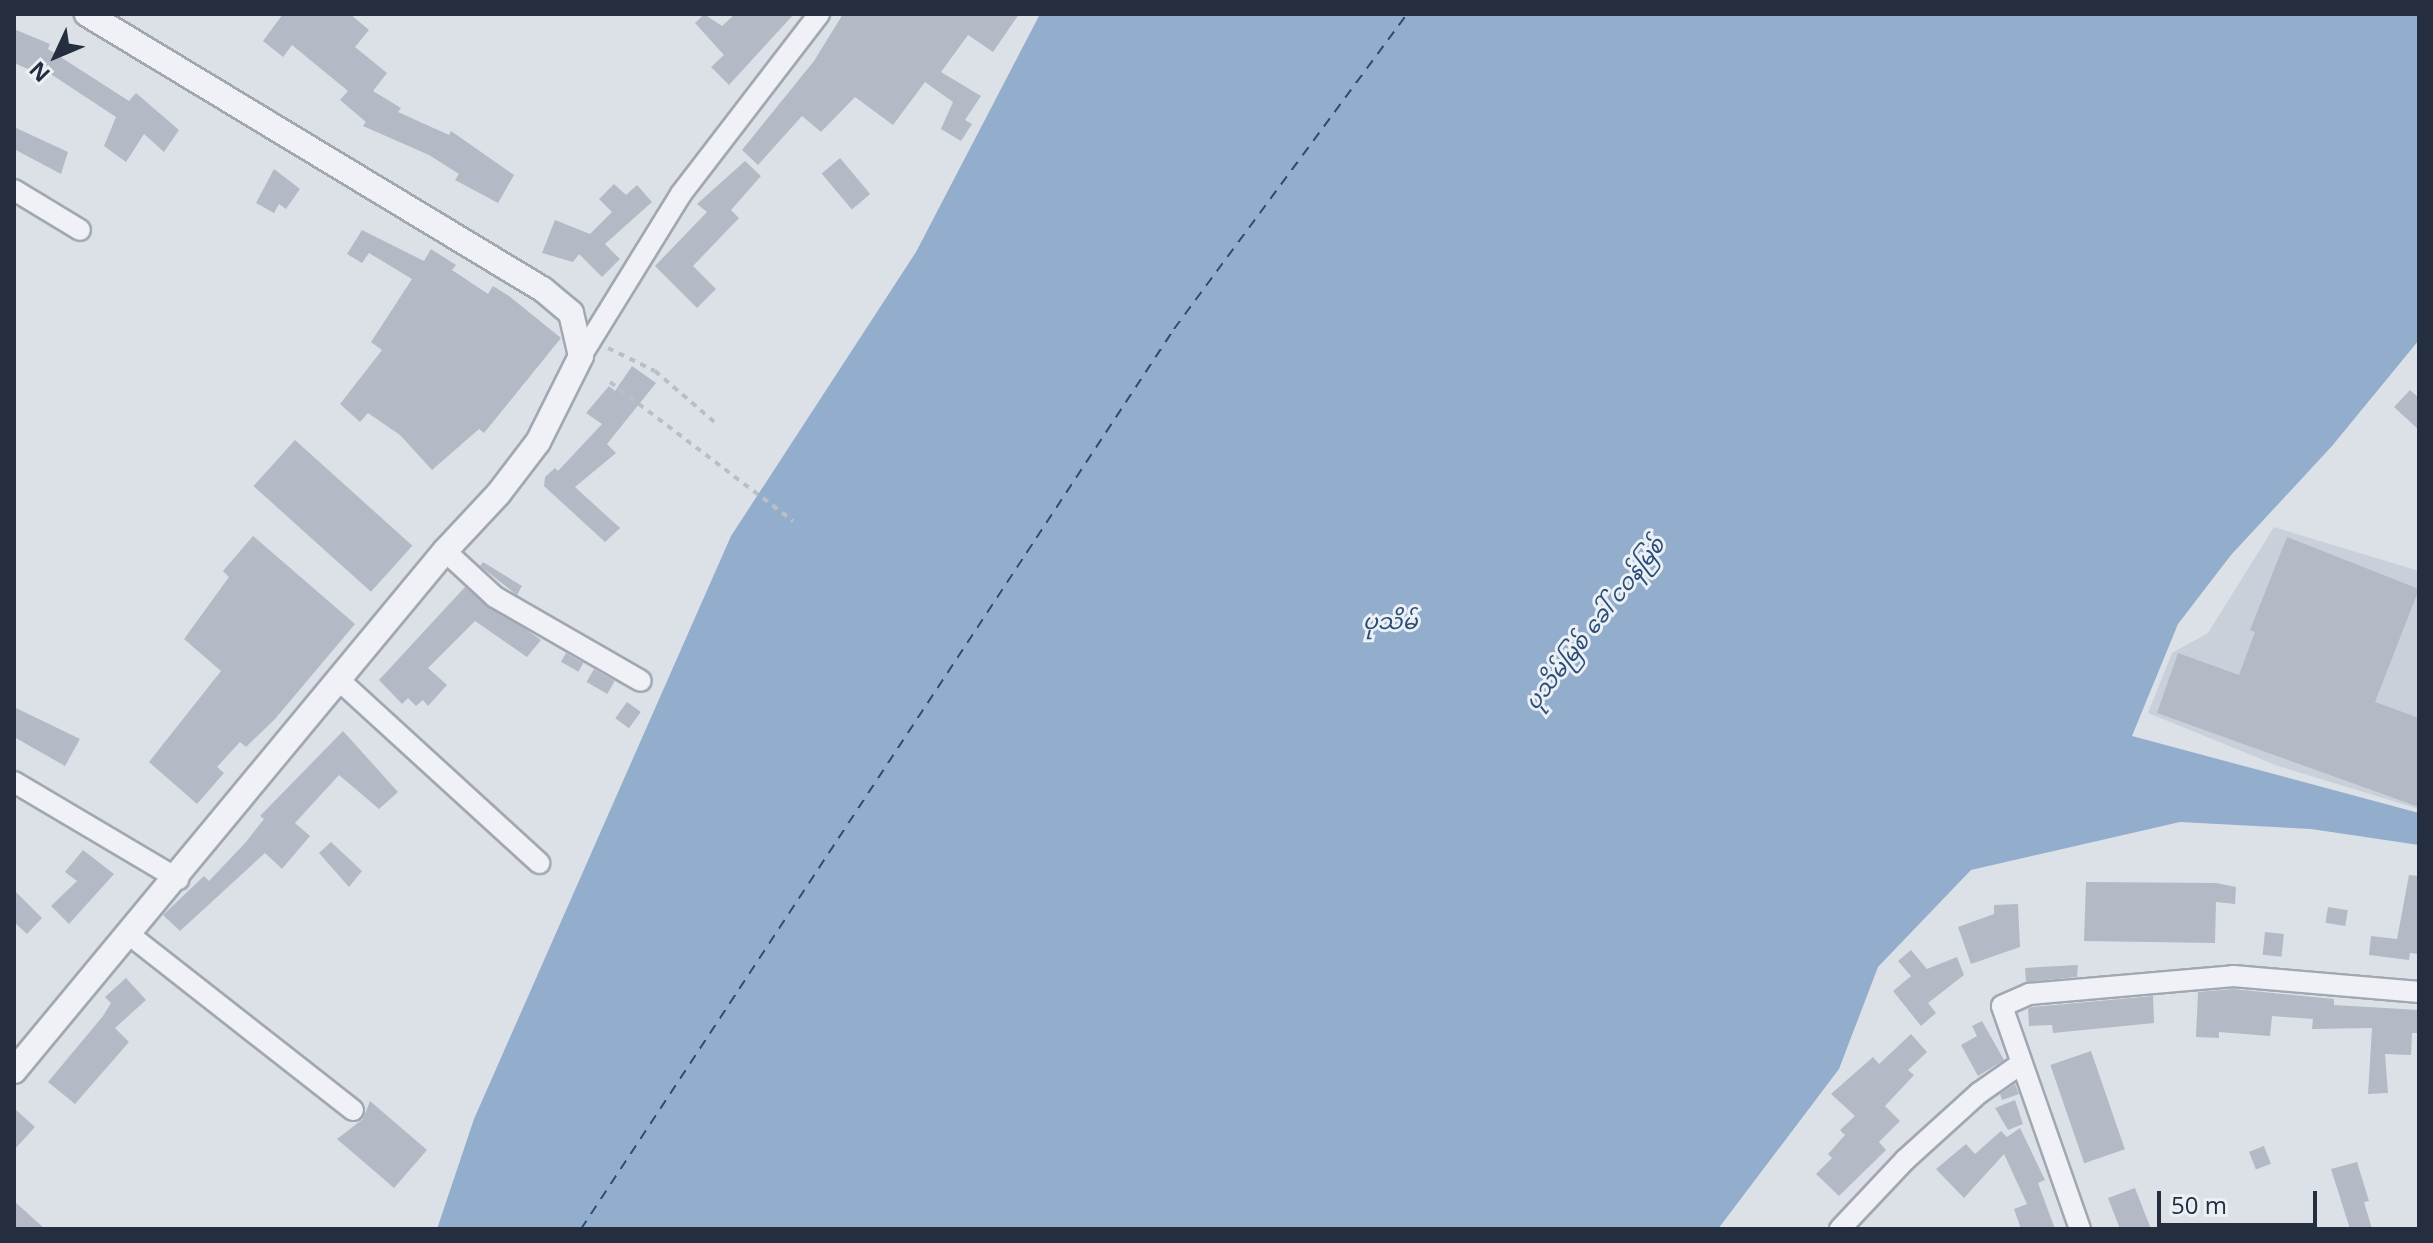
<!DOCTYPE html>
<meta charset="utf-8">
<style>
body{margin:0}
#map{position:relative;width:2433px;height:1243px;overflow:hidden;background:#dce1e8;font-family:"Open Sans","Noto Sans Myanmar",sans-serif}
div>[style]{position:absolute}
.built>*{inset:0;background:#cad0da}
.water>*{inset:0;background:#93aecc}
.ferry>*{height:2px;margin-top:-1px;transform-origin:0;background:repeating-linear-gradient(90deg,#2b4c77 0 10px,transparent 0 18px)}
.building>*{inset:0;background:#b3bac5;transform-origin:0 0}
.path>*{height:4px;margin-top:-2px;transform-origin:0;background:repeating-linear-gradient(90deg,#babec6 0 6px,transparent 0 12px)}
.roads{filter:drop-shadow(2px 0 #a1a8b2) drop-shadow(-2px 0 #a1a8b2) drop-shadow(0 2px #a1a8b2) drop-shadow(0 -2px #a1a8b2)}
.minor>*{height:20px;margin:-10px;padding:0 10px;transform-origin:10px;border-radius:10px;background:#eff1f6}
.tertiary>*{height:24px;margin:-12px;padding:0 12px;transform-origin:12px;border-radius:12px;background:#eff1f6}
span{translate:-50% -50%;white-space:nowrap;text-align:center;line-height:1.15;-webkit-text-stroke:6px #ebf0f5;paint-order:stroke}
.water-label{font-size:22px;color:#2b4c77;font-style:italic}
.frame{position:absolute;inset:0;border:16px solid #242e3f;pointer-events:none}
.north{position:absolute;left:16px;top:16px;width:80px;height:80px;-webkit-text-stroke:6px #ebf0f5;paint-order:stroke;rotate:226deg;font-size:22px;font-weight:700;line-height:32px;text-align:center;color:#242e3f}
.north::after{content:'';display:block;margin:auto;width:28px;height:36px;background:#242e3f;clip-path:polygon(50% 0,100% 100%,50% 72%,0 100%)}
.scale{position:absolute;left:2157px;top:1191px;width:160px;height:36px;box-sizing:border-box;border:4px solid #242e3f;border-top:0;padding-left:10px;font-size:24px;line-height:28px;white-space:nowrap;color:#242e3f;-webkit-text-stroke:6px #ebf0f5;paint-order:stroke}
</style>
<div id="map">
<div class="built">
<i style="clip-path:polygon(2274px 527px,2419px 571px,2419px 809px,2278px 766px,2148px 713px,2172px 653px,2208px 633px)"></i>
</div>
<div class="water">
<i style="clip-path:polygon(1040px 14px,2419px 14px,2419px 340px,2332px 446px,2231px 555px,2178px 624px,2132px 736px,2419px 813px,2419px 845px,2311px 829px,2180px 822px,1971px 870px,1878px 967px,1839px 1069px,1718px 1229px,437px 1229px,474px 1119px,731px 536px,916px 252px)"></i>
</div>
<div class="ferry">
<i style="left:581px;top:1229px;width:1078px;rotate:-56.62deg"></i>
<i style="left:1174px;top:329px;width:392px;rotate:-53.5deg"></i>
</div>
<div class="building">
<i style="clip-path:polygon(283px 14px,350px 14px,369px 30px,355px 47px,387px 73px,373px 91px,401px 108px,398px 112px,449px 135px,451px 131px,514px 175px,498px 203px,455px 180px,459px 174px,429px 155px,363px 126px,366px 122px,340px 100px,348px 91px,292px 45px,283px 57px,263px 41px)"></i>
<i style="clip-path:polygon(704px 14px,722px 26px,735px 14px,794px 14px,729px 85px,711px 67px,724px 55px,695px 23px)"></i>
<i style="clip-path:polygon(843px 14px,1019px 14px,993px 52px,968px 35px,941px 72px,981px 96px,965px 120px,972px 124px,961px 141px,941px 129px,953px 102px,925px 82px,893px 125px,855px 97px,821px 132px,802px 116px,758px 165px,742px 150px,814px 61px)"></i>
<i style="clip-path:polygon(14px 29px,50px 44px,48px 49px,129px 101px,136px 93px,179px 130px,164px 152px,144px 134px,126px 162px,104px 146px,116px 117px,40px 67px,37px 73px,14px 63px)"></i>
<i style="clip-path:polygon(14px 127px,68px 152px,61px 174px,14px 149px)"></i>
<i style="left:840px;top:158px;width:47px;height:24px;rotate:50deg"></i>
<i style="clip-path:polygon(745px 161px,761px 176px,731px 210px,739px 218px,693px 266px,716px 289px,697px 308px,655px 266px,707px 212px,697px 204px)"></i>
<i style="clip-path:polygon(274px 169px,300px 189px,286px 209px,279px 204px,274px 213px,256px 203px)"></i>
<i style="clip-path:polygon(614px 184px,626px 195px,637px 185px,652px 202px,605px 244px,620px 259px,602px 277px,579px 254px,573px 262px,542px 253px,555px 220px,590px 234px,612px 212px,599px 199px)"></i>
<i style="clip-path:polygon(362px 230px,424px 261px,431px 249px,456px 265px,452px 270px,488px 294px,493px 286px,509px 296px,561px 338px,484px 433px,479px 429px,432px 470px,400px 435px,368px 413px,360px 422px,340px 404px,382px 350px,371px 342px,412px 279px,369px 253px,362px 263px,347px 254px)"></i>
<i style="clip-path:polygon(632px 366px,656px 383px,607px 444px,616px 453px,575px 487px,620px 528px,605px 542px,544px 486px,545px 477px,555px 468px,558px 471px,602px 424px,586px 413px,609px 386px,615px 391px)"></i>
<i style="clip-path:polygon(2410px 390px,2419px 398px,2419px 430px,2394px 407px)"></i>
<i style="left:295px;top:440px;width:158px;height:62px;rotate:42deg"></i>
<i style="clip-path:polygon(253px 536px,355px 624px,275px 719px,246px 747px,240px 742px,217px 767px,224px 773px,197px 804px,149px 762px,221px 671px,184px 639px,229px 577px,223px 571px)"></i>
<i style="clip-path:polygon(2287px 537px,2419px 589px,2375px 702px,2419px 718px,2419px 807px,2157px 713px,2178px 653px,2239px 675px,2255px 632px,2250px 630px)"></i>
<i style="clip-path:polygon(483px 562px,522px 586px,517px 595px,480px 566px)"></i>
<i style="clip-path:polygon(465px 587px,541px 640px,527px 657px,475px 621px,428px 668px,447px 685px,428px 706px,423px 700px,416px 706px,408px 698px,402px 704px,379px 680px)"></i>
<i style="left:566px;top:653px;width:20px;height:10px;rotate:30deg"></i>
<i style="left:594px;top:669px;width:24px;height:15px;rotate:30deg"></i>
<i style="left:627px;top:702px;width:17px;height:20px;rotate:36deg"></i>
<i style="clip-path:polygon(14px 707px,80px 739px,65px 766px,14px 737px)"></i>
<i style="clip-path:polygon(343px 731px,398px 792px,379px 809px,339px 775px,295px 823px,310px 836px,282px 869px,265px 853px,180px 931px,163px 915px,204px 876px,209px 881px,246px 842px,264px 819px,260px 816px)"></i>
<i style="clip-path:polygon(331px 842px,362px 871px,349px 887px,319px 853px)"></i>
<i style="clip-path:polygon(83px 850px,114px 874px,69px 924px,51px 906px,77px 881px,65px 872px)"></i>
<i style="clip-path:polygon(2409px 875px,2419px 876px,2419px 954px,2410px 953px,2409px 960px,2369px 955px,2371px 936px,2397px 939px)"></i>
<i style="clip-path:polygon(2086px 882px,2216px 883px,2236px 887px,2235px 904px,2216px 902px,2215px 943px,2084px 941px)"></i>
<i style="clip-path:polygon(14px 890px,42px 918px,27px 934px,14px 922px)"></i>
<i style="clip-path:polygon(2018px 904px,2020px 947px,1971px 964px,1958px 927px,1994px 914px,1994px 905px)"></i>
<i style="left:2328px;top:907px;width:20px;height:16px;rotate:9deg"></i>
<i style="left:2265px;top:932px;width:19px;height:23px;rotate:6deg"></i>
<i style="clip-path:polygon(1911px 950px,1927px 969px,1957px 957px,1964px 975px,1928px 1003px,1936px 1013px,1921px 1026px,1893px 991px,1911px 976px,1898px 961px)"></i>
<i style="clip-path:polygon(2078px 965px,2077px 977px,2026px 982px,2025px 968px)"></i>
<i style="clip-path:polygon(126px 978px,146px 1000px,115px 1028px,129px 1042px,75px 1104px,48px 1082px,103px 1016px,111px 1003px,105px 997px)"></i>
<i style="clip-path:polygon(2233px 989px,2334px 999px,2334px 1005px,2419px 1010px,2419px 1033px,2412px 1033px,2411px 1055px,2385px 1054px,2388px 1093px,2368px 1094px,2372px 1028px,2312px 1029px,2313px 1019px,2272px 1016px,2270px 1036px,2219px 1032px,2219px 1038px,2196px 1037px,2198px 992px)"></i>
<i style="clip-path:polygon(2153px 996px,2154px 1023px,2053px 1033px,2052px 1025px,2029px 1026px,2028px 1009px,2032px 1007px)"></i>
<i style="clip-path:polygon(1982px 1021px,2004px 1060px,1978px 1076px,1961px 1045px,1977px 1036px,1972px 1026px)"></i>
<i style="clip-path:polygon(1911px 1034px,1927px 1052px,1908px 1070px,1914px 1075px,1885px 1106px,1900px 1121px,1879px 1142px,1886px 1150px,1839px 1196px,1816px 1174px,1832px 1158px,1828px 1154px,1845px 1135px,1840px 1130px,1855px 1116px,1831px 1094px,1873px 1057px,1879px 1064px)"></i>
<i style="left:2091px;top:1051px;width:104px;height:43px;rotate:71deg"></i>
<i style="clip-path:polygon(2015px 1084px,2019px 1094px,2002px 1100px,2000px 1094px)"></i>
<i style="clip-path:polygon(2015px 1100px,2023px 1124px,2008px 1130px,1995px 1108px)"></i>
<i style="clip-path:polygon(370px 1101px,427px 1150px,394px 1188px,337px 1139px,363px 1119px)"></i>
<i style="clip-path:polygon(14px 1108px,35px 1127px,14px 1150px)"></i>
<i style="clip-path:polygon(2020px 1128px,2045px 1180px,2038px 1183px,2055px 1229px,2021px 1229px,2014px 1209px,2027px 1204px,2004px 1154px,1964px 1198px,1936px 1169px,1966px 1144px,1975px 1154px,2001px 1131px,2007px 1137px)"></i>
<i style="left:2264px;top:1146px;width:19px;height:16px;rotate:69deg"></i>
<i style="clip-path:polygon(2357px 1162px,2369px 1201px,2364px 1202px,2372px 1229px,2350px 1229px,2331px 1169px)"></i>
<i style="clip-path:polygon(2135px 1188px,2151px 1229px,2120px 1229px,2108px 1198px)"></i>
<i style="clip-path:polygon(14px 1201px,45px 1229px,14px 1229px)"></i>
</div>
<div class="path">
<i style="left:608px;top:348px;width:52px;rotate:26.1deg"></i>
<i style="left:655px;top:371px;width:83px;rotate:40.6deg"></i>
<i style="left:610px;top:382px;width:230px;rotate:37.2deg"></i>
</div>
<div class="roads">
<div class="minor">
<i style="left:14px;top:190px;width:77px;rotate:31.2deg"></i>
<i style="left:581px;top:356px;width:190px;rotate:-58.3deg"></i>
<i style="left:681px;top:194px;width:227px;rotate:-52.5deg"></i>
<i style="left:445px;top:551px;width:68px;rotate:42.6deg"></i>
<i style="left:495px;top:597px;width:168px;rotate:29.9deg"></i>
<i style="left:340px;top:681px;width:270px;rotate:42.4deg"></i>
<i style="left:14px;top:782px;width:191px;rotate:30.6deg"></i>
<i style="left:131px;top:936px;width:282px;rotate:38.1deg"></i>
<i style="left:1840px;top:1229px;width:95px;rotate:-46.7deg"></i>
<i style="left:1905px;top:1160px;width:100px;rotate:-42.2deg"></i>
<i style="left:1979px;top:1093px;width:52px;rotate:-34.9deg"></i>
<i style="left:2080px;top:1229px;width:236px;rotate:-109.3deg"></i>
<i style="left:2002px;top:1006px;width:30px;rotate:-24deg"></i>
<i style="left:2029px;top:994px;width:205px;rotate:-5deg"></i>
<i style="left:2233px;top:976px;width:187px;rotate:4.9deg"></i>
</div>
<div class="tertiary">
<i style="left:14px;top:1071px;width:675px;rotate:-50.35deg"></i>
<i style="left:445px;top:551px;width:79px;rotate:-47deg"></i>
<i style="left:499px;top:493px;width:64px;rotate:-52.6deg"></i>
<i style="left:538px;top:442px;width:96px;rotate:-63.4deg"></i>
<i style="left:581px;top:356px;width:44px;rotate:-103.1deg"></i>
<i style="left:571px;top:313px;width:38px;rotate:-140deg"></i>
<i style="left:542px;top:289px;width:532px;rotate:-148.85deg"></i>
</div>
</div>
<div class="water-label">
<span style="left:1390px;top:621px">ပုသိမ်</span>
<span style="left:1594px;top:623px;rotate:-52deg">ပုသိမ်မြစ် ခေါ် ငဝန်မြစ်</span>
</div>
<div class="frame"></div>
<div class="north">N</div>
<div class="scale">50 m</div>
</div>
